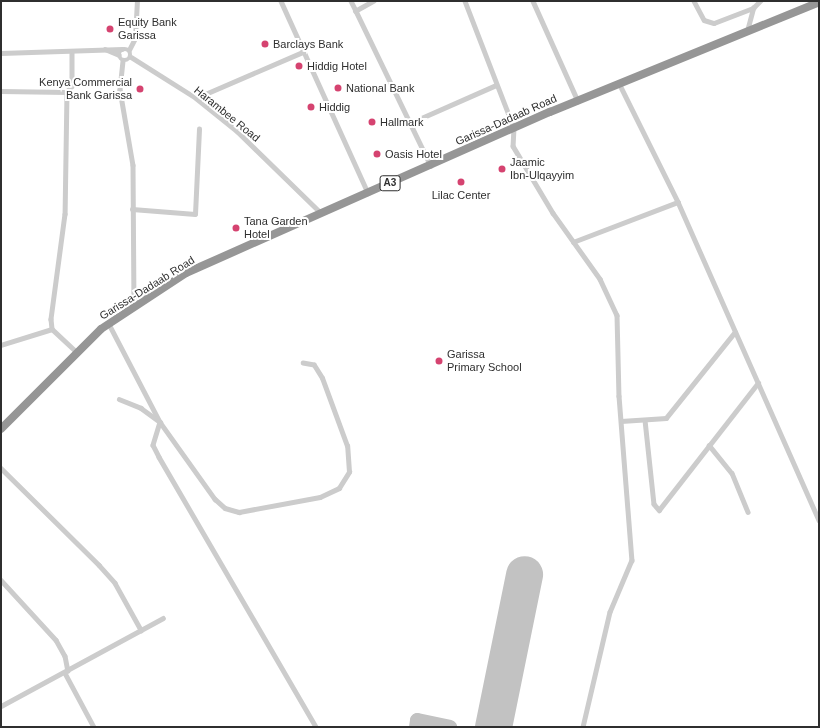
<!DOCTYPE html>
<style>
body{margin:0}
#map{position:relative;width:820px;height:728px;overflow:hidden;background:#fff;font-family:Arial,sans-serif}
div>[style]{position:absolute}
.taxiway>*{height:15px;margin:-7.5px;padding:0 7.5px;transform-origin:7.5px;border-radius:7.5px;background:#c2c2c2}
.runway>*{height:37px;margin:-18.5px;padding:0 18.5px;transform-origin:18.5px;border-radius:18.5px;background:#c2c2c2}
.street>*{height:4.5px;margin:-2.25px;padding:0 2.25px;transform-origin:2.25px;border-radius:2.25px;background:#ccc}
.street>.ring{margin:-2.25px;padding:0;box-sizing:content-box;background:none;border:4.5px solid #ccc;border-radius:50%}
.highway>*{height:8px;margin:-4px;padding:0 4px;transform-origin:4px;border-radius:4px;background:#969696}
.dots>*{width:11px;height:11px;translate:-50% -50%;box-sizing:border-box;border:2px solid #fff;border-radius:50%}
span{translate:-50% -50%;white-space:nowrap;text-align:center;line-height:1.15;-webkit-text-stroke:4px #fff;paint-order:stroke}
.shield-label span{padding:1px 3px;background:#fff;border:1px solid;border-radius:3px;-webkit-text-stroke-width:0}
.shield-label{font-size:10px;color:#2f2f2f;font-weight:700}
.poi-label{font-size:11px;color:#2f2f2f}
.left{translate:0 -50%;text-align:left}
.right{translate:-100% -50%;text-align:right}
.street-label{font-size:11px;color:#2f2f2f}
.frame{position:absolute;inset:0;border:2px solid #2f2f2f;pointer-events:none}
</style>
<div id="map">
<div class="taxiway">
<i style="left:416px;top:727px;width:7px;rotate:-82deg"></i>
<i style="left:417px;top:720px;width:33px;rotate:12deg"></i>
<i style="left:485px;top:727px;width:1px;rotate:-45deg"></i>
</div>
<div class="runway">
<i style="left:493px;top:727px;width:156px;rotate:-78.5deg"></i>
</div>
<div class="street">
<i style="left:281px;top:1px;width:211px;rotate:65.6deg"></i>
<i style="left:351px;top:1px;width:11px;rotate:63deg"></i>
<i style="left:374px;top:1px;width:21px;rotate:151deg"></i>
<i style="left:356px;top:11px;width:172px;rotate:64.2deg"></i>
<i style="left:465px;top:1px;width:136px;rotate:68.9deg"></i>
<i style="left:514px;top:128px;width:18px;rotate:93deg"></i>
<i style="left:513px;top:146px;width:78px;rotate:59.2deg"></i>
<i style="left:553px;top:213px;width:81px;rotate:54.5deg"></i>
<i style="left:600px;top:279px;width:40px;rotate:65deg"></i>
<i style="left:617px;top:315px;width:81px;rotate:88.6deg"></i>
<i style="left:619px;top:396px;width:165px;rotate:85.5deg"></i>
<i style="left:632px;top:560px;width:56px;rotate:112.9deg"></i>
<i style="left:610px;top:612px;width:118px;rotate:103.2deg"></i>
<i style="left:533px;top:1px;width:110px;rotate:65.8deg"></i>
<i style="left:694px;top:1px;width:21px;rotate:62deg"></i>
<i style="left:704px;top:20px;width:10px;rotate:17deg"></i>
<i style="left:714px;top:23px;width:42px;rotate:-21deg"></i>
<i style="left:747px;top:31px;width:24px;rotate:-75deg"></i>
<i style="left:753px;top:8px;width:10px;rotate:-45deg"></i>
<i class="ring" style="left:119px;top:49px;width:7.5px;height:7.5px"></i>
<i style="left:105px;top:49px;width:15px;rotate:23deg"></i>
<i style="left:129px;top:50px;width:13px;rotate:-63deg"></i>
<i style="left:135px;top:38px;width:37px;rotate:-87deg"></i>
<i style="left:72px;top:52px;width:34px;rotate:90deg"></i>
<i style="left:72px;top:86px;width:8px;rotate:130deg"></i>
<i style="left:67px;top:92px;width:122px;rotate:90.9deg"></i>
<i style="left:65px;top:214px;width:106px;rotate:97.6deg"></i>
<i style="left:51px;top:319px;width:10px;rotate:84deg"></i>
<i style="left:52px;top:329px;width:33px;rotate:43deg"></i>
<i style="left:1px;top:53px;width:121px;rotate:-1.9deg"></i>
<i style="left:131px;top:57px;width:77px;rotate:32.2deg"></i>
<i style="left:196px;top:98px;width:53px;rotate:38.8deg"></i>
<i style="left:237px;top:131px;width:116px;rotate:44.3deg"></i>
<i style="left:123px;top:61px;width:29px;rotate:96deg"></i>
<i style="left:120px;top:90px;width:76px;rotate:80.2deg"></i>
<i style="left:133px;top:165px;width:142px;rotate:89.6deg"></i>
<i style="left:619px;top:83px;width:133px;rotate:63.6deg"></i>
<i style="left:678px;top:202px;width:348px;rotate:66.1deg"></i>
<i style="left:1px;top:91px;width:66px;rotate:0.9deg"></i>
<i style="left:196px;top:98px;width:116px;rotate:-23.3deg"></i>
<i style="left:410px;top:123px;width:94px;rotate:-23.8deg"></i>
<i style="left:132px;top:209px;width:63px;rotate:4.5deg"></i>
<i style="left:195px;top:214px;width:85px;rotate:-87.3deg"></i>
<i style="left:573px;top:242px;width:112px;rotate:-20.9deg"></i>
<i style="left:109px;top:324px;width:110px;rotate:62.5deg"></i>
<i style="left:160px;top:422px;width:95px;rotate:54.5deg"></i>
<i style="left:215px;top:499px;width:13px;rotate:42deg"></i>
<i style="left:225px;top:508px;width:15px;rotate:16deg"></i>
<i style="left:239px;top:512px;width:82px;rotate:-10.5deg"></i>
<i style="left:320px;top:497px;width:21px;rotate:-25deg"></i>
<i style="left:339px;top:488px;width:19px;rotate:-58deg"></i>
<i style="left:349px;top:472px;width:26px;rotate:-94deg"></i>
<i style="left:347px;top:446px;width:72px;rotate:-110.2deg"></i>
<i style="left:322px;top:378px;width:15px;rotate:-122deg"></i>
<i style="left:314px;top:365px;width:11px;rotate:-170deg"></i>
<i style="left:1px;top:345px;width:53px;rotate:-17.4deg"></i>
<i style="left:119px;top:399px;width:24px;rotate:22deg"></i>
<i style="left:141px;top:408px;width:24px;rotate:36deg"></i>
<i style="left:160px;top:422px;width:24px;rotate:107deg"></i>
<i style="left:153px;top:445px;width:13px;rotate:63deg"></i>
<i style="left:159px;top:457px;width:312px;rotate:59.8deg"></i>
<i style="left:645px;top:420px;width:84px;rotate:83.9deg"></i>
<i style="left:654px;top:504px;width:8px;rotate:50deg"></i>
<i style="left:659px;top:510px;width:161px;rotate:-52.1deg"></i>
<i style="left:621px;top:421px;width:45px;rotate:-3.8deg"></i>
<i style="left:666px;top:418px;width:110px;rotate:-51.3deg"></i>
<i style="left:709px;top:445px;width:36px;rotate:51deg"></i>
<i style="left:732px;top:473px;width:42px;rotate:67.7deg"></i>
<i style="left:1px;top:468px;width:138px;rotate:44.7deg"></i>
<i style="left:99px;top:565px;width:24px;rotate:48deg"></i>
<i style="left:115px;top:583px;width:54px;rotate:61deg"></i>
<i style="left:1px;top:580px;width:81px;rotate:47.5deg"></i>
<i style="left:56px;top:640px;width:18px;rotate:61deg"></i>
<i style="left:65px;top:656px;width:15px;rotate:79deg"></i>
<i style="left:65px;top:673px;width:61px;rotate:61.8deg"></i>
<i style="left:1px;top:706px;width:184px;rotate:-28.5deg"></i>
</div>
<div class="highway">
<i style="left:1px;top:429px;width:141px;rotate:-45deg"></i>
<i style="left:101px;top:329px;width:102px;rotate:-33.4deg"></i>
<i style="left:186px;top:273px;width:398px;rotate:-23.9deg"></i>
<i style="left:550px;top:112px;width:291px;rotate:-22.2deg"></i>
</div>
<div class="dots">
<i style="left:110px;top:29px;background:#d54370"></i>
<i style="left:265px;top:44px;background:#d54370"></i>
<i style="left:299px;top:66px;background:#d54370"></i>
<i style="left:338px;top:88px;background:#d54370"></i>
<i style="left:140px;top:89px;background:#d54370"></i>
<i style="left:311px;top:107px;background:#d54370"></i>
<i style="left:372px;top:122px;background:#d54370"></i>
<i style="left:377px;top:154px;background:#d54370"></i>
<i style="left:502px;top:169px;background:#d54370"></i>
<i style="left:461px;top:182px;background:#d54370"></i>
<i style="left:236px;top:228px;background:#d54370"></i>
<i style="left:439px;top:361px;background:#d54370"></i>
</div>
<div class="shield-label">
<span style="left:390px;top:183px">A3</span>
</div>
<div class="poi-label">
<span class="left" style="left:118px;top:29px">Equity Bank<br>Garissa</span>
<span class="left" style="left:273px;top:44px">Barclays Bank</span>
<span class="left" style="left:307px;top:66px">Hiddig Hotel</span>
<span class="right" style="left:132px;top:89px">Kenya Commercial<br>Bank Garissa</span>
<span class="left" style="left:346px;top:88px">National Bank</span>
<span class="left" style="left:319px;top:107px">Hiddig</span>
<span class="left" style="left:380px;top:122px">Hallmark</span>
<span class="left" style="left:385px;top:154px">Oasis Hotel</span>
<span class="left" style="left:510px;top:169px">Jaamic<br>Ibn-Ulqayyim</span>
<span style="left:461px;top:195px">Lilac Center</span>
<span class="left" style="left:244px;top:228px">Tana Garden<br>Hotel</span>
<span class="left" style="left:447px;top:361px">Garissa<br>Primary School</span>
</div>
<div class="street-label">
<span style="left:227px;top:114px;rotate:39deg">Harambee Road</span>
<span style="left:506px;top:120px;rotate:-24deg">Garissa-Dadaab Road</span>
<span style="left:147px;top:288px;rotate:-32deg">Garissa-Dadaab Road</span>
</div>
<div class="frame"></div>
</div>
